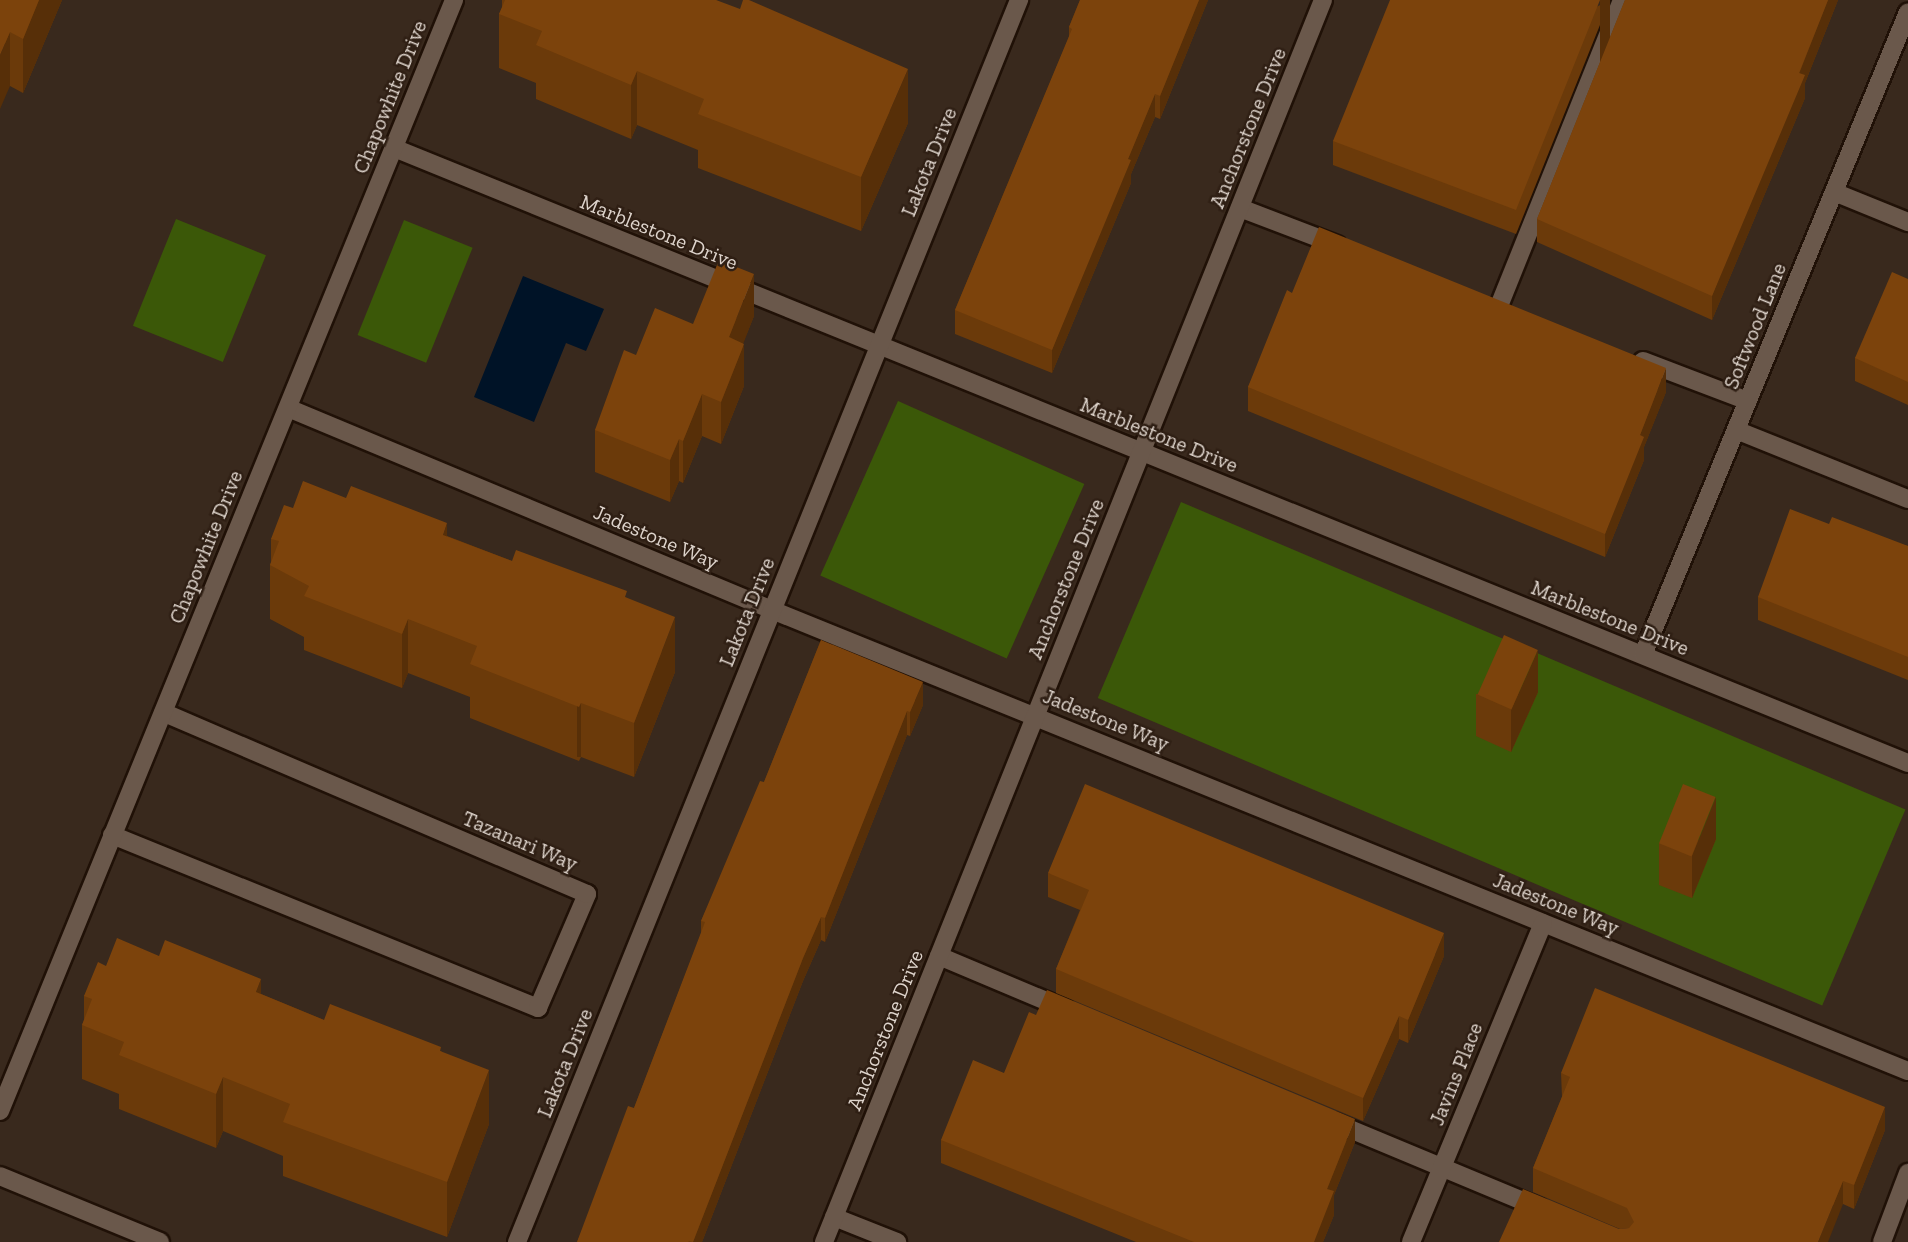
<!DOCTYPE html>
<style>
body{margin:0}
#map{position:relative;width:1908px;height:1242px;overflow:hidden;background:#39291d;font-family:"Zilla Slab",serif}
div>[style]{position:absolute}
.green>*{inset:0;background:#3b5808;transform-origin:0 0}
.water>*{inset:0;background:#001327}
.roads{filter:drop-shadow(2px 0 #201107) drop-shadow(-2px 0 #201107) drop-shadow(0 2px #201107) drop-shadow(0 -2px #201107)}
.minor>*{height:18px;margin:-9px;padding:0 9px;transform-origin:9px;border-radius:9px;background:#6a584b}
.wall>*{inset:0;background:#6b3a0a}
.shaded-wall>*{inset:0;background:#572f08;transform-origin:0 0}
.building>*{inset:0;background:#7c430c;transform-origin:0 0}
span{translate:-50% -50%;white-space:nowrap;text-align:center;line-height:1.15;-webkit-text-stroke:5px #2f1f14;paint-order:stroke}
.street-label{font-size:21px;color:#ded4cc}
</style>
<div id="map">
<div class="green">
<i style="left:176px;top:219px;width:97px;height:115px;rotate:22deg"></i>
<i style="left:404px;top:220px;width:74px;height:124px;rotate:22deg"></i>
<i style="left:898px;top:401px;width:204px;height:191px;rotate:24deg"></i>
<i style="left:1181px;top:502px;width:787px;height:213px;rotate:23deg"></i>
</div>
<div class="water">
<i style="clip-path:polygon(523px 276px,604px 309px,586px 351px,566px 343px,534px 422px,474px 397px)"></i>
</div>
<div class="roads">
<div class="minor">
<i style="left:394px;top:148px;width:1634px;rotate:22.11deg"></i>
<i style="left:1834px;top:192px;width:80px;rotate:22.1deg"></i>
<i style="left:1240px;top:208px;width:104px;rotate:20.9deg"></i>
<i style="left:1499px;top:306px;width:330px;rotate:-68.1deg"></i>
<i style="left:1643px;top:361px;width:112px;rotate:20.9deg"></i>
<i style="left:288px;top:408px;width:524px;rotate:22.65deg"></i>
<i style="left:772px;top:610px;width:1226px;rotate:22.09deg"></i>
<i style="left:1736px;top:430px;width:185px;rotate:21.9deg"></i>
<i style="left:1643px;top:655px;width:695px;rotate:-67.6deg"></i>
<i style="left:112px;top:835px;width:460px;rotate:22.1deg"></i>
<i style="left:538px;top:1008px;width:124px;rotate:-66.7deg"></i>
<i style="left:587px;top:894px;width:461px;rotate:-156.8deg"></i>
<i style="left:939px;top:956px;width:137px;rotate:22.8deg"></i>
<i style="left:0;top:1111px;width:1200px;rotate:-67.77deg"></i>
<i style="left:1333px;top:1122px;width:224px;rotate:22.6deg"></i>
<i style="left:0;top:1176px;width:173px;rotate:22.4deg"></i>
<i style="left:834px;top:1217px;width:68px;rotate:21.6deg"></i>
<i style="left:517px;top:1242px;width:1340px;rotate:-67.99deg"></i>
<i style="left:824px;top:1242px;width:1338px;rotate:-68.11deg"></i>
<i style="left:1411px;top:1242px;width:345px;rotate:-67.5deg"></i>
<i style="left:1882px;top:1242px;width:74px;rotate:-69.4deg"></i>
</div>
</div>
<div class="wall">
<i style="clip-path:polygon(0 0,62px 0,23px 93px,10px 86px)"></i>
<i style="clip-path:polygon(502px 0,716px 0,908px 123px,861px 231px,698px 168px,698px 150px,637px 125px,631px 139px,536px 99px,536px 83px,499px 68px,499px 14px,502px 8px)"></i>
<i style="clip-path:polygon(1080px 0,1208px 0,1160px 119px,1155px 117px,1131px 174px,1131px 183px,1052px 373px,955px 334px,955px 310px,1069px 37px,1069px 27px)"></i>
<i style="clip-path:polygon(1610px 0,1516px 234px,1333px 165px,1333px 141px)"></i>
<i style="clip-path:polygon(1625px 0,1838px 0,1805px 83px,1805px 98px,1712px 320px,1537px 242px,1537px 219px)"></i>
<i style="clip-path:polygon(1908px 279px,1908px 405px,1855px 381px,1855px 358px)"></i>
<i style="clip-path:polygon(1292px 293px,1666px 392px,1644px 447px,1644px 460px,1605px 557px,1248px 411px,1248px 387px)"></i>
<i style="clip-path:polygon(754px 316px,743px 343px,744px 386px,721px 444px,702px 436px,683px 483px,679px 481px,670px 502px,595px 472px,595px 430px,636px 355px,693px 324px)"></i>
<i style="clip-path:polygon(293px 508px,447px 536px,512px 561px,627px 598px,675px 672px,634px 777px,581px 757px,579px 761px,470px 718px,470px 697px,408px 673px,402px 688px,304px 650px,304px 637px,270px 619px,270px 565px,271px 562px,271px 539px)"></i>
<i style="clip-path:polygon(1829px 524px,1908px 546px,1908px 680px,1758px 620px,1758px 597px)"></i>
<i style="clip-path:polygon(821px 640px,923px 705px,910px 736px,907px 735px,825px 942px,821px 940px,803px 981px,702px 1242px,577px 1242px,634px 1108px,701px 934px,701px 921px,764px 782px)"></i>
<i style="clip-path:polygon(1538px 692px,1511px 752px,1476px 736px,1476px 694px)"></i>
<i style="clip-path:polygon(1716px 839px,1692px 898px,1659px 885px,1659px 843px)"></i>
<i style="clip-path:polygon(1048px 873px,1444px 956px,1408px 1043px,1399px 1039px,1363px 1121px,1056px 993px,1056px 969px,1080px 910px,1048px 897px)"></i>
<i style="clip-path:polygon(159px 956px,261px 994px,324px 1020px,441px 1051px,489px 1124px,447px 1237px,283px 1176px,283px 1156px,223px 1131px,216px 1148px,119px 1109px,119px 1094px,82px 1079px,82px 1025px,84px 1020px,84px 996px,106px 966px)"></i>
<i style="clip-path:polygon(1004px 1073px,1355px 1142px,1334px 1195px,1334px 1215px,1323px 1242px,1136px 1242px,941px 1163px,941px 1140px)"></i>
<i style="clip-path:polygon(1561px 1073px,1885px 1130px,1854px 1209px,1843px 1204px,1620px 1229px,1533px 1192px,1533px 1168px,1562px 1097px)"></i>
</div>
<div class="shaded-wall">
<i style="clip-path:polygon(39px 0,62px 0,23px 93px,23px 39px)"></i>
<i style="clip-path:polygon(1199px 0,1208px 0,1160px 119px,1160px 96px)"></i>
<i style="left:1600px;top:0;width:10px;height:226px"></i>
<i style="clip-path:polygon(1828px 0,1838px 0,1805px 83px,1805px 98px,1712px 320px,1712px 296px)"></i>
<i style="clip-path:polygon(10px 32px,10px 86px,0 109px,0 55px)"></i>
<i style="clip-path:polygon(908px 69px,908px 123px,861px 231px,861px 177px)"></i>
<i style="clip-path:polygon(637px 71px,637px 125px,631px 139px,631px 85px)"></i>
<i style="clip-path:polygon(1155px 94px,1155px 117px,1131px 174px,1131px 183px,1052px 373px,1052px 350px,1128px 159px)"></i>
<i style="clip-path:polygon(754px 274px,754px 316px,729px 380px,729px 337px)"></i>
<i style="clip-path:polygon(744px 344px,744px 386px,721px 444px,721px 402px)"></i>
<i style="clip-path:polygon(1666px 368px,1666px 392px,1644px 447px,1644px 460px,1605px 557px,1605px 534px,1640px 435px)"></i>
<i style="clip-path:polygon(702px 394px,702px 436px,683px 483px,683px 441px)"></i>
<i style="clip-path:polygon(679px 439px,679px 481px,670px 502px,670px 460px)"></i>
<i style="clip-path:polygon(447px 523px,447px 577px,443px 535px)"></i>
<i style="clip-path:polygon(675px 617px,675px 672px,634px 777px,634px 723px)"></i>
<i style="clip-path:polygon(408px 619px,408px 673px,402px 688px,402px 634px)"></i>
<i style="clip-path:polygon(1538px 650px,1538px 692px,1511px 752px,1511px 710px)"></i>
<i style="clip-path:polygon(923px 682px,923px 705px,910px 736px,910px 712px)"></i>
<i style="left:581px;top:703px;width:54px;height:4px;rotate:90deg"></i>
<i style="clip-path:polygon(907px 711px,907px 735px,825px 942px,825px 918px)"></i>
<i style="clip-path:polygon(1716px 797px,1716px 839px,1692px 898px,1692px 856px)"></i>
<i style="clip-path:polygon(821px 917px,821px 940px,803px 981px,702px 1242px,693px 1242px,803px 958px)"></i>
<i style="clip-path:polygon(1444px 933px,1444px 956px,1408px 1043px,1408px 1020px)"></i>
<i style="clip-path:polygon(261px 979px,261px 1034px,256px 992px)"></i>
<i style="clip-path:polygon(1399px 1016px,1399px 1039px,1363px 1121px,1363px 1098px)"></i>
<i style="clip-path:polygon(489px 1070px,489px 1124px,447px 1237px,447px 1182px)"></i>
<i style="clip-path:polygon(223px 1077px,223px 1131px,216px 1148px,216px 1094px)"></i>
<i style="clip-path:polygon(1885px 1107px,1885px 1130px,1854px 1209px,1854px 1185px)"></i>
<i style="clip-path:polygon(1355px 1119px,1355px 1142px,1334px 1195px,1334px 1215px,1323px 1242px,1314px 1242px,1327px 1189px)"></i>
<i style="clip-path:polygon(1843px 1181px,1843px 1204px,1828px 1242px,1818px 1242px)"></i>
</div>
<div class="building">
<i style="clip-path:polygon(0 0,39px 0,23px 39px,10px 32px,0 55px)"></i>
<i style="clip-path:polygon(505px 0,716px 0,740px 9px,743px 0,749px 0,908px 69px,861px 177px,698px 114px,704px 99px,637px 71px,631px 85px,536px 45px,542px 31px,499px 14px)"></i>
<i style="clip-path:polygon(1080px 0,1199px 0,1160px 96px,1155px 94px,1128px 159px,1131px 160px,1052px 350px,955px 310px,1072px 29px,1069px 27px)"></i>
<i style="clip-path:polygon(1390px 0,1600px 0,1516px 210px,1333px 141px)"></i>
<i style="clip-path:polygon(1625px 0,1828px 0,1799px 73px,1805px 75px,1712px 296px,1537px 219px)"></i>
<i style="clip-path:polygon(1319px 227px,1666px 368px,1640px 435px,1644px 437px,1605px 534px,1248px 387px,1287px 290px,1292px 293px)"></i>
<i style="clip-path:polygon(719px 260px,754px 274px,729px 337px,744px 344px,721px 402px,702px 394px,683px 441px,679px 439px,670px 460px,595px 430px,624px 350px,636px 355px,655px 308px,693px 324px)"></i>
<i style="clip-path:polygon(1892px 272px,1908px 279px,1908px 382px,1855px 358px)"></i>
<i style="clip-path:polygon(303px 481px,346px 498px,351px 486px,447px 523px,443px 535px,512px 561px,516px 550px,627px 591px,625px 597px,675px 617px,634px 723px,581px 703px,579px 707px,470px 664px,477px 646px,408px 619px,402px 634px,304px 596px,309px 586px,270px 565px,279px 541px,271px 539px,284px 505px,293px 508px)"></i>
<i style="clip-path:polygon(1790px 509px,1829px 524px,1832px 517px,1908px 546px,1908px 657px,1758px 597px)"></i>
<i style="left:1504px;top:635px;width:37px;height:65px;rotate:24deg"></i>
<i style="clip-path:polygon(821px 640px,923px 682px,910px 712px,907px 711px,825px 918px,821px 917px,803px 958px,693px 1242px,689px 1241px,688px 1242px,577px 1242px,628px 1106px,634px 1108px,705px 922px,701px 921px,760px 781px,764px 782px)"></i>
<i style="clip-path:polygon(1085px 784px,1444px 933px,1408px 1020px,1399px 1016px,1363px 1098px,1056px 969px,1089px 890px,1048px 873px)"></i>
<i style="left:1683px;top:784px;width:35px;height:64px;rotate:22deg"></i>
<i style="clip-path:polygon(117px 938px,159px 956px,165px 940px,261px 979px,256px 992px,324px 1020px,330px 1004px,441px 1047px,440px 1051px,489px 1070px,447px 1182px,283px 1122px,290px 1104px,223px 1077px,216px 1094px,119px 1055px,124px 1042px,82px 1025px,92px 999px,84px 996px,98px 962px,106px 966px)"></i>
<i style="clip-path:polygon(1595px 988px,1885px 1107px,1854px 1185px,1843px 1181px,1818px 1242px,1499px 1242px,1523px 1189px,1619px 1229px,1629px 1228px,1634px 1222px,1627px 1208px,1533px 1168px,1570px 1077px,1561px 1073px)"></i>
<i style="clip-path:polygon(1047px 990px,1355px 1119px,1327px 1189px,1334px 1191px,1314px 1242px,1194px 1242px,941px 1140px,973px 1060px,1004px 1073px,1029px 1012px,1036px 1015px)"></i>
</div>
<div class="street-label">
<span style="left:390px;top:97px;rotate:-68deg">Chapowhite Drive</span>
<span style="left:1248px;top:128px;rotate:-68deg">Anchorstone Drive</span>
<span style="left:929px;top:162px;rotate:-68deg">Lakota Drive</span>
<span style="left:659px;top:232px;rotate:22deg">Marblestone Drive</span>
<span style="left:1755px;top:326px;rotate:-68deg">Softwood Lane</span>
<span style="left:1159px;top:435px;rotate:22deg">Marblestone Drive</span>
<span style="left:656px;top:537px;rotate:23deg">Jadestone Way</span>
<span style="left:206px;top:547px;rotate:-68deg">Chapowhite Drive</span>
<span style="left:1066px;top:579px;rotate:-68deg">Anchorstone Drive</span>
<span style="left:747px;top:612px;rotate:-68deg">Lakota Drive</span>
<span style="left:1610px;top:618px;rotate:22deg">Marblestone Drive</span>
<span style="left:1106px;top:720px;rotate:22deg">Jadestone Way</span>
<span style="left:520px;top:841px;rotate:23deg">Tazanari Way</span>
<span style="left:1556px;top:904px;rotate:22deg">Jadestone Way</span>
<span style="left:885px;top:1030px;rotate:-68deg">Anchorstone Drive</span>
<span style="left:565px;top:1063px;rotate:-68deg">Lakota Drive</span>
<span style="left:1456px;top:1074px;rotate:-68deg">Javins Place</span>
</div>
</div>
